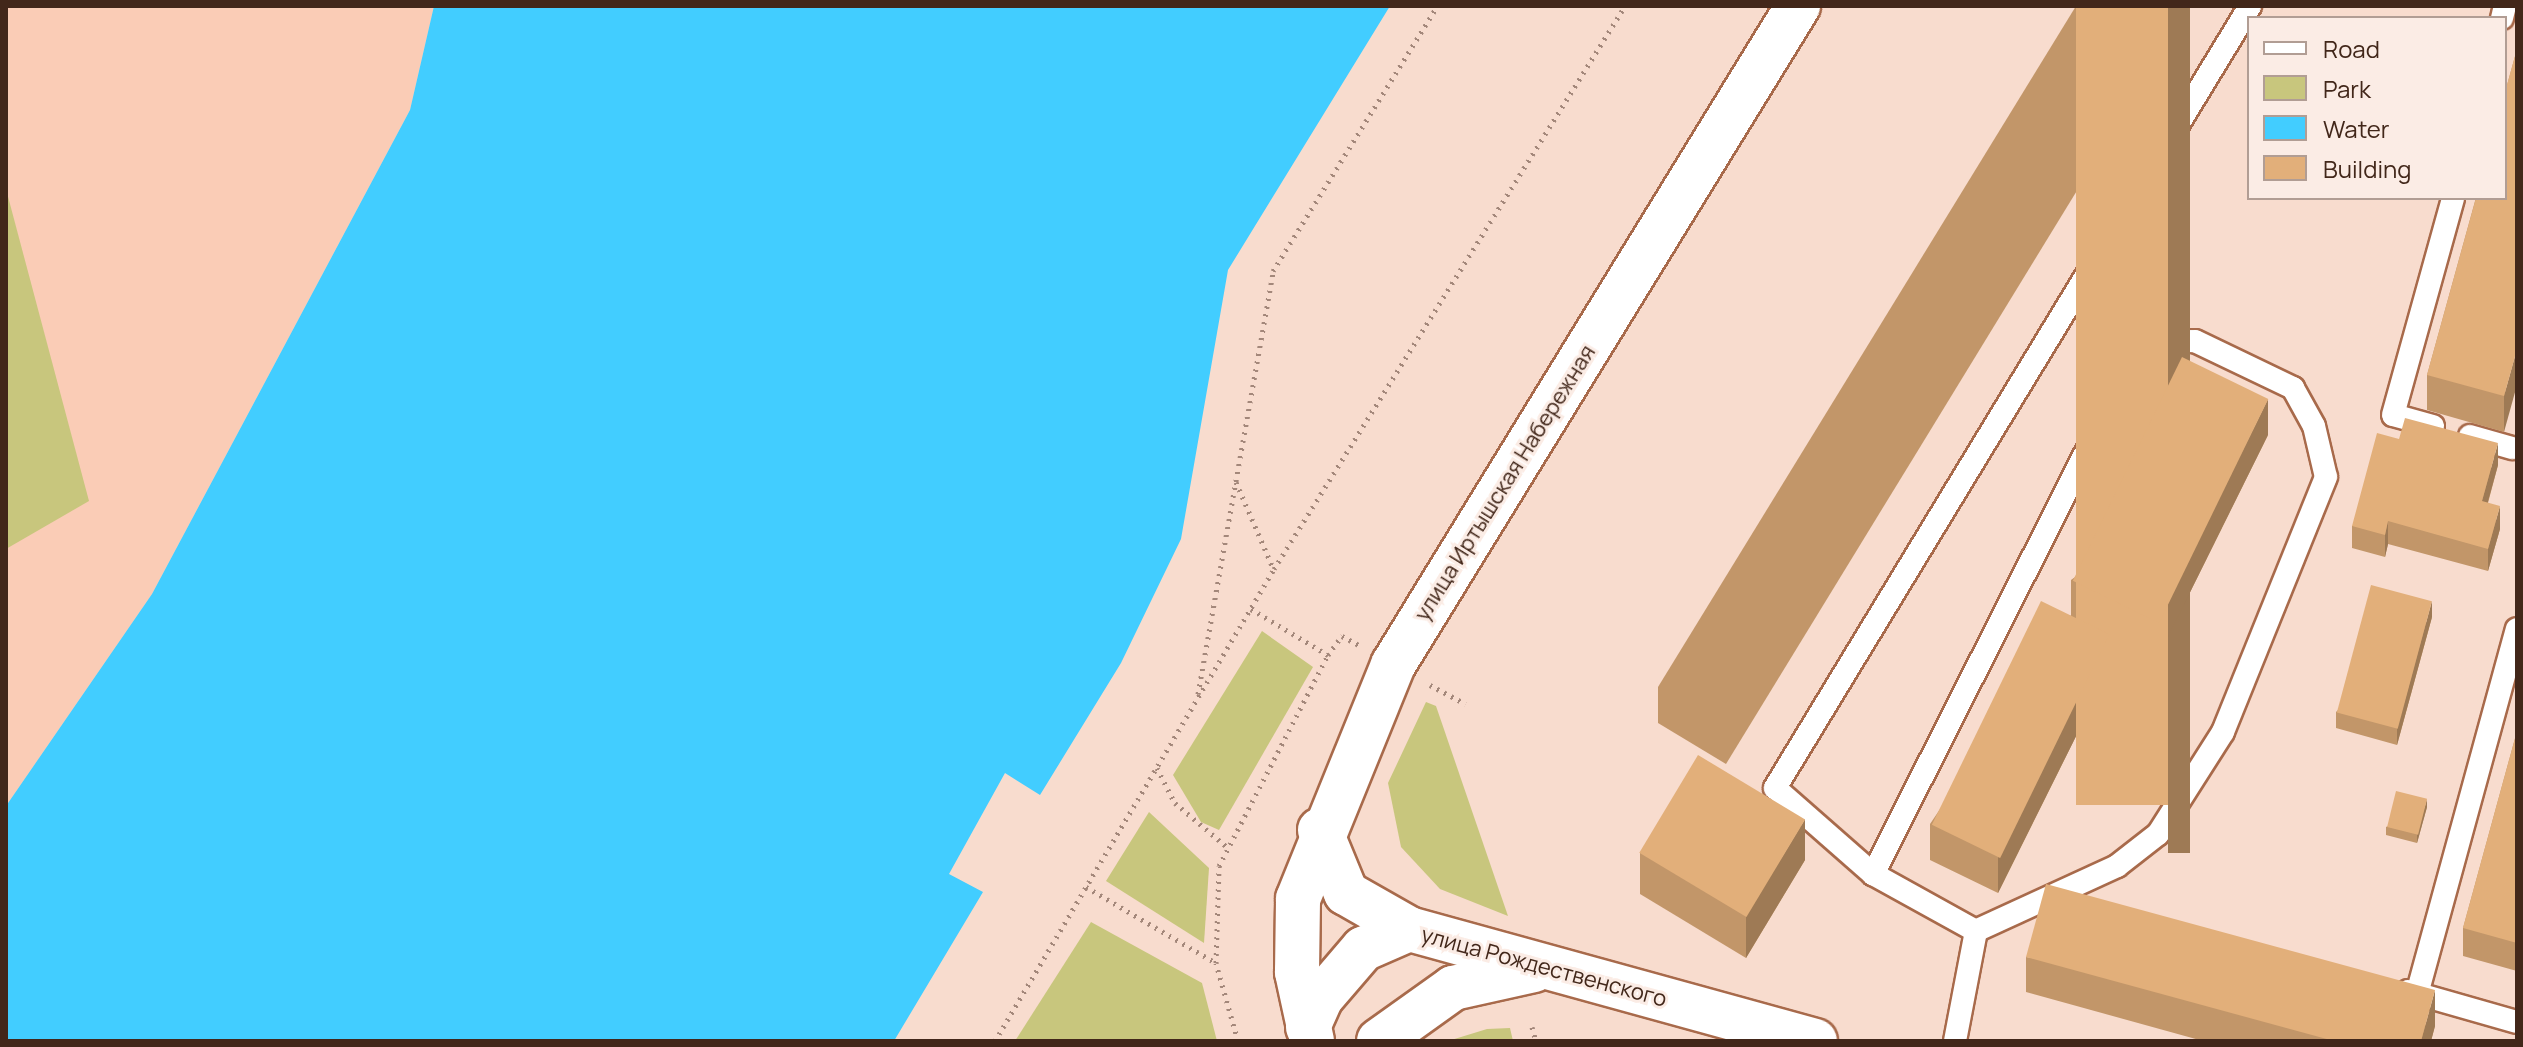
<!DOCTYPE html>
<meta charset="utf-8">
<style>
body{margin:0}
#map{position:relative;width:2523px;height:1047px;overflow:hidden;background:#f8dcce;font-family:Manrope,sans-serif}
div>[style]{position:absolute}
.built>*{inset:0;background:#faccb6}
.green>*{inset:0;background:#c8c67d}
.water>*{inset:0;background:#42cdff}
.path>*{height:5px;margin-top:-2.5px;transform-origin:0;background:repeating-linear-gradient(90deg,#a3877a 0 2px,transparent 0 8px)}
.roads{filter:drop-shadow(2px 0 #a86a4b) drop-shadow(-2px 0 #a86a4b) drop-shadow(0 2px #a86a4b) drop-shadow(0 -2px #a86a4b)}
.service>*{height:22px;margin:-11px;padding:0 11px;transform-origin:11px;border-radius:11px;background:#fff}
.tertiary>*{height:44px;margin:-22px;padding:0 22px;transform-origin:22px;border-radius:22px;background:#fff}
.secondary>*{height:44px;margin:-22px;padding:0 22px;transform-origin:22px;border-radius:22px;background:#fff}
.wall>*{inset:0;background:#c29669}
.shaded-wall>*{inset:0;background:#9e7a55;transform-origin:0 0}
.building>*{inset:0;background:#e2af7a;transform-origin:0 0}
span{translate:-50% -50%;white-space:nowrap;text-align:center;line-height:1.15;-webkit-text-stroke:6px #fbece5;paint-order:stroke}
.street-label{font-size:22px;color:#42271a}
.frame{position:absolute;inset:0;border:8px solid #42271a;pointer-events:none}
.legend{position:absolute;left:2247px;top:16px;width:260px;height:184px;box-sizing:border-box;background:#fbece5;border:2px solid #b19d94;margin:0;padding:10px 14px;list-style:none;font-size:24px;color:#42271a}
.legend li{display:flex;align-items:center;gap:16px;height:40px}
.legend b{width:40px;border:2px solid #b19d94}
</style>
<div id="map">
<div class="built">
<i style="clip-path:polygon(6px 6px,434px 6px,410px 110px,152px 594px,6px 806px)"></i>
</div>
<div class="green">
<i style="clip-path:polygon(6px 189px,89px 501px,6px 549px)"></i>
<i style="clip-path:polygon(1262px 631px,1313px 667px,1219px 830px,1201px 822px,1173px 775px)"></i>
<i style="clip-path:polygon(1426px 702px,1436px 706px,1508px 916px,1440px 889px,1401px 847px,1388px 783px)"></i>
<i style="clip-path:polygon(1149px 812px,1209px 868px,1204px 943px,1106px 881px)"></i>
<i style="clip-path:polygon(1091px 922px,1202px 983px,1217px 1041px,1015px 1041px)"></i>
<i style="clip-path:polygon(1510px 1028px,1513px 1041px,1448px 1041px,1487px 1029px)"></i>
</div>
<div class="water">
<i style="clip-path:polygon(434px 6px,1390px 6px,1228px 270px,1181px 539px,1121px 663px,1040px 795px,1005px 773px,949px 874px,983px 892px,894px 1041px,6px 1041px,6px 806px,152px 594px,410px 110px)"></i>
</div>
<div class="path">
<i style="left:1236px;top:482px;width:94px;rotate:66.7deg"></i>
<i style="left:1251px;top:609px;width:90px;rotate:30.9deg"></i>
<i style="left:1430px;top:685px;width:40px;rotate:28deg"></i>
<i style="left:1198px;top:694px;width:430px;rotate:-79.9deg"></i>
<i style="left:1273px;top:271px;width:312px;rotate:-58.2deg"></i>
<i style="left:1157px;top:768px;width:39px;rotate:63deg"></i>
<i style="left:1175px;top:803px;width:68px;rotate:40.2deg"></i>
<i style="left:1086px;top:887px;width:151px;rotate:30.3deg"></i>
<i style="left:1532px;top:1027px;width:15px;rotate:74deg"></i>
<i style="left:995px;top:1041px;width:548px;rotate:-59.41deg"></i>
<i style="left:1274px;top:569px;width:663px;rotate:-58.06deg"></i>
<i style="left:1238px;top:1041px;width:81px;rotate:-105.8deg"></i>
<i style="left:1216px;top:963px;width:97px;rotate:-88.2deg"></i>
<i style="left:1219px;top:866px;width:237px;rotate:-62.7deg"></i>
<i style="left:1328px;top:655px;width:24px;rotate:-54deg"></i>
<i style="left:1342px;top:636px;width:19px;rotate:28deg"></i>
</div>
<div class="roads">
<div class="service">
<i style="left:2502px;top:18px;width:12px;rotate:-76deg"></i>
<i style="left:2433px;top:426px;width:41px;rotate:-164.6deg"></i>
<i style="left:2393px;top:415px;width:225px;rotate:-74.5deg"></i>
<i style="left:2470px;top:436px;width:44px;rotate:15.9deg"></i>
<i style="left:1873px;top:874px;width:577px;rotate:-63.21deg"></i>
<i style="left:2133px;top:359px;width:33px;rotate:-35deg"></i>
<i style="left:2160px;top:340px;width:35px;rotate:2deg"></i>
<i style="left:2195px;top:341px;width:109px;rotate:25.6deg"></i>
<i style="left:2293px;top:388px;width:43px;rotate:61.1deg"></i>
<i style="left:2314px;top:426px;width:52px;rotate:76.8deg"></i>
<i style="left:2326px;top:477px;width:275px;rotate:112deg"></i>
<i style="left:2223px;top:732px;width:121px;rotate:122.5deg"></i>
<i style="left:2158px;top:834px;width:52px;rotate:142deg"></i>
<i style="left:2117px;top:866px;width:155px;rotate:155.3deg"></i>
<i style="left:2408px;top:991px;width:113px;rotate:15.9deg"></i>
<i style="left:2417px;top:994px;width:378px;rotate:-74.7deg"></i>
<i style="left:1955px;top:1041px;width:112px;rotate:-79.2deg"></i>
<i style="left:1976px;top:931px;width:118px;rotate:-151deg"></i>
<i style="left:1873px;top:874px;width:130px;rotate:-138.7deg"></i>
<i style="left:1775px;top:788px;width:915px;rotate:-58.72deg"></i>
</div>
<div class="tertiary">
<i style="left:1320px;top:830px;width:68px;rotate:67.6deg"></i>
<i style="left:1346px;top:893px;width:73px;rotate:29.7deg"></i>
<i style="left:1409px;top:929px;width:421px;rotate:15.4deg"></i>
<i style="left:1308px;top:1027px;width:32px;rotate:-66deg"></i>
<i style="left:1321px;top:998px;width:65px;rotate:-49.4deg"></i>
<i style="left:1363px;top:949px;width:50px;rotate:-23.5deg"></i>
<i style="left:1379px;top:1041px;width:91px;rotate:-35.6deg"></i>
<i style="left:1453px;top:988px;width:83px;rotate:-12.5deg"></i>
</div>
<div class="secondary">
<i style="left:1312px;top:1041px;width:71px;rotate:-102.3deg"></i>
<i style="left:1297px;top:972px;width:73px;rotate:-89.2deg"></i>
<i style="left:1298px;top:899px;width:253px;rotate:-67.9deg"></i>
<i style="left:1393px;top:665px;width:774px;rotate:-58.43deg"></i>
</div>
</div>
<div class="wall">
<i style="clip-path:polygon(2076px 6px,2190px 6px,1726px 764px,1658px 723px,1658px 687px)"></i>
<i style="clip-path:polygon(2517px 49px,2504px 432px,2427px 410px,2427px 375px)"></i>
<i style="clip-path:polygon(2268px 435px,2157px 659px,2109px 634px,2109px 670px,1998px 893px,1930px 860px,1930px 824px,2071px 615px,2071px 580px)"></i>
<i style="clip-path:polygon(2498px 465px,2488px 503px,2500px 529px,2488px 571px,2388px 544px,2385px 557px,2352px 548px,2352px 526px)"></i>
<i style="clip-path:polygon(2432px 617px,2397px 745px,2336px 728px,2336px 712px)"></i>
<i style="clip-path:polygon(2517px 731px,2517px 971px,2463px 956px,2463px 928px)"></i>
<i style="clip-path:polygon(2427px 807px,2417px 843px,2386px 835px,2386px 827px)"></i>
<i style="clip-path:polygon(1640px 853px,1805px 860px,1746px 958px,1640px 894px)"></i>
<i style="clip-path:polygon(2026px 957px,2435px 1026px,2431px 1041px,2203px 1041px,2026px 992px)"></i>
</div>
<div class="shaded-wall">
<i style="left:2168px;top:6px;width:22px;height:847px"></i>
<i style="clip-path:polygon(2517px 349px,2517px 385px,2504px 432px,2504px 396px)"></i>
<i style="clip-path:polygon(2268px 399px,2268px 435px,2157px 659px,2157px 623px)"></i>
<i style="clip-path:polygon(2498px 443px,2498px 465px,2482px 523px,2482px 501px)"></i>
<i style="clip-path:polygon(2500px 506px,2500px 529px,2488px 571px,2488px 549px)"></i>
<i style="clip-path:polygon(2388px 521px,2388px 544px,2385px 557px,2385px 535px)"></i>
<i style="clip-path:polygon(2432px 601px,2432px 617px,2397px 745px,2397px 729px)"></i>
<i style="clip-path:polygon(2109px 634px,2109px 670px,1998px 893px,1998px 858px)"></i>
<i style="clip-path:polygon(2427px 799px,2427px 807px,2417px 843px,2417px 835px)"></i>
<i style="clip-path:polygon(1805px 819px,1805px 860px,1746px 958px,1746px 916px)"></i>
<i style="clip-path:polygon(2435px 990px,2435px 1026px,2431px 1041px,2421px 1041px)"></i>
</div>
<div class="building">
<i style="left:2076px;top:6px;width:92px;height:799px"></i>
<i style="clip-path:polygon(2517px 49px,2517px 349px,2504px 396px,2427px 375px,2476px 198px,2505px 198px,2505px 92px)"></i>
<i style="left:2182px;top:357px;width:96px;height:249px;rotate:26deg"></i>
<i style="clip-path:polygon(2405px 418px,2498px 443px,2482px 501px,2500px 506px,2488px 549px,2388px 521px,2385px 535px,2352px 526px,2377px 433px,2399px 439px)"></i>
<i style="left:2371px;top:585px;width:63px;height:132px;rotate:15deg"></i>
<i style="left:2041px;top:601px;width:76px;height:249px;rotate:26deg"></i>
<i style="clip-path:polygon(2517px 731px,2517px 943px,2463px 928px)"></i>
<i style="left:1698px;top:755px;width:125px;height:114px;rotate:31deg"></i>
<i style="left:2396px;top:791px;width:32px;height:37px;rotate:14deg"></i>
<i style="clip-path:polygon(2046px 884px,2435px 990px,2421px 1041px,2334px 1041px,2026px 957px)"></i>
</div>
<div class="street-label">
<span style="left:1505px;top:483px;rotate:-58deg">улица Иртышская Набережная</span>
<span style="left:1544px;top:967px;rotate:15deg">улица Рождественского</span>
</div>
<div class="frame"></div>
<ul class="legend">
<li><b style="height:10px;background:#fff"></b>Road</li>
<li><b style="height:22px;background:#c8c67d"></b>Park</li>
<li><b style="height:22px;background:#42cdff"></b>Water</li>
<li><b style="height:22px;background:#e2af7a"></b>Building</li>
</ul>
</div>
